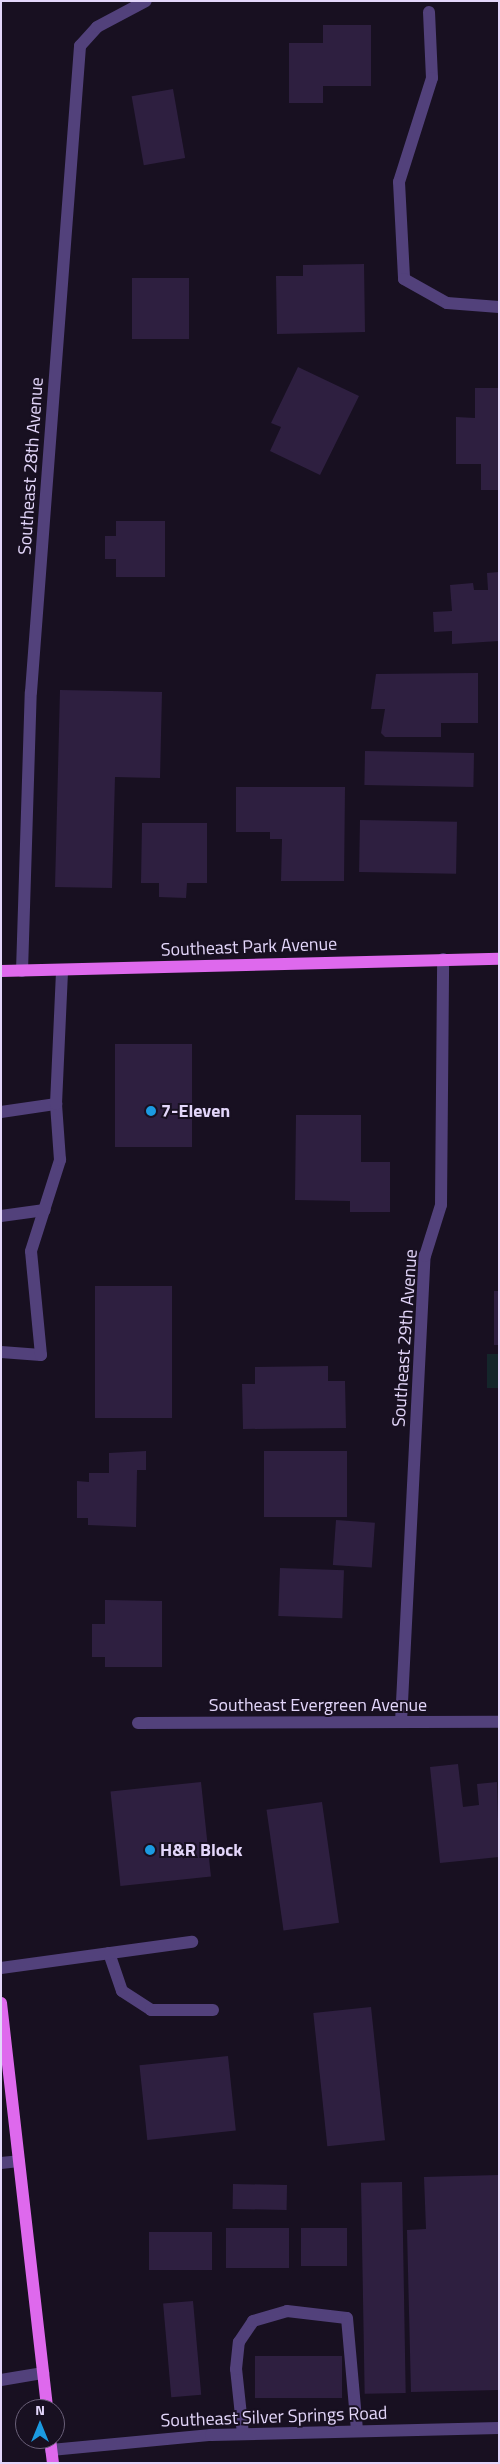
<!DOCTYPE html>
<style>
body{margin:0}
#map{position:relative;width:500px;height:2464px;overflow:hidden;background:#181021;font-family:"Titillium Web",sans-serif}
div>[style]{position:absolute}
.green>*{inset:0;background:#14262b;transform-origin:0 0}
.building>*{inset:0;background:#2e1f40;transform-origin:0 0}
.minor>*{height:12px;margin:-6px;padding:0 6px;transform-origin:6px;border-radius:6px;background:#52417b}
.major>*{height:12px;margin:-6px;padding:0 6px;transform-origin:6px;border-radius:6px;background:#de69ed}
.dots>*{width:14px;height:14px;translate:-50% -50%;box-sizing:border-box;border:2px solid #181021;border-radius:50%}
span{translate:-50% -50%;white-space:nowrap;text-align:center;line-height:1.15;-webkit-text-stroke:4px #181021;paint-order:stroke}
.street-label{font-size:18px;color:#e3d6fa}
.poi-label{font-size:18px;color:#e3d6fa;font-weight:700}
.left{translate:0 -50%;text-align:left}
.frame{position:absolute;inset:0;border:2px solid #e3d6fa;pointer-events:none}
.north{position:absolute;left:15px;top:2399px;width:50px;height:50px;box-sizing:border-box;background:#181021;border:1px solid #695f78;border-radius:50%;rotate:0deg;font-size:14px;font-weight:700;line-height:20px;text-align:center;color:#e3d6fa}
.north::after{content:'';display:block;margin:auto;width:18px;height:22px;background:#1b9ae1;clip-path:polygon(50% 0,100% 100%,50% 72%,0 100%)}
</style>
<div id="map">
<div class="green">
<i style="left:487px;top:1354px;width:12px;height:34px"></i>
</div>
<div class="building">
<i style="clip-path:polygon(323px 25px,371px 25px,371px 86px,323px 86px,323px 103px,289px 103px,289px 43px,323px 43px)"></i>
<i style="left:173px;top:89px;width:70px;height:42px;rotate:80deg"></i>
<i style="clip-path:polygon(364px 264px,365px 332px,277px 334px,276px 276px,303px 276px,303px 265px)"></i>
<i style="left:132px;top:278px;width:57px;height:61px"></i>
<i style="clip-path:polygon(298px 367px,359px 396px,320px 475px,270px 451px,281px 427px,271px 423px)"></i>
<i style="clip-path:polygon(475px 388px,499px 388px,499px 490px,481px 490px,481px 464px,456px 464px,456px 417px,475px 418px)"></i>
<i style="clip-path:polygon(116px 521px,165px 521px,165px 577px,116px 577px,116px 559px,105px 559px,105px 536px,116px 536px)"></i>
<i style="clip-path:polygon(499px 572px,499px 641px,452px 644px,452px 631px,434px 632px,433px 612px,452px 611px,450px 585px,473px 583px,474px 590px,488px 590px,487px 573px)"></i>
<i style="clip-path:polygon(478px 673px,478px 723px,441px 723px,441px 737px,385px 737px,381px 733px,385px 709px,371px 709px,376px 674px)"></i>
<i style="clip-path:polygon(60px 690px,162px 692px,160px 778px,115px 777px,112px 888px,55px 887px)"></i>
<i style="left:365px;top:751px;width:109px;height:34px;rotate:1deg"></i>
<i style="clip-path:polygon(236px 787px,345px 787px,344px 881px,281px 881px,282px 839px,270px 839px,270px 832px,236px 832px)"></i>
<i style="left:360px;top:820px;width:97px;height:52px;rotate:1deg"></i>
<i style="clip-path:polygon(142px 823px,207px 823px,207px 883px,187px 883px,186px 898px,159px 897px,159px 883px,141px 883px)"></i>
<i style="left:115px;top:1044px;width:77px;height:103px"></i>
<i style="clip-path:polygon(296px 1115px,361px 1115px,361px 1162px,390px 1162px,390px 1212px,350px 1212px,350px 1201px,295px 1200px)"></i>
<i style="left:95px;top:1286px;width:77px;height:132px"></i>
<i style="left:494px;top:1291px;width:5px;height:54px"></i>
<i style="clip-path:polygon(328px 1366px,328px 1381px,345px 1381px,346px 1428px,243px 1429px,242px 1384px,255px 1384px,255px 1367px)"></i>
<i style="clip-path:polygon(146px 1451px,146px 1470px,137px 1470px,136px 1527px,88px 1525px,88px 1518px,77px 1518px,77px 1481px,89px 1482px,89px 1473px,109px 1473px,109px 1453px)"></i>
<i style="left:264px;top:1451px;width:83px;height:66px"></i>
<i style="left:336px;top:1520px;width:39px;height:45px;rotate:4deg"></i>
<i style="left:280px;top:1568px;width:64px;height:48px;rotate:2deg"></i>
<i style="clip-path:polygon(105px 1600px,162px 1601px,162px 1667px,105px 1667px,105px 1657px,92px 1657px,92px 1624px,105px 1624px)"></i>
<i style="clip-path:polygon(458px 1764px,463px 1807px,479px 1805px,477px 1784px,497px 1782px,499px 1857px,440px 1863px,430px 1767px)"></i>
<i style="left:201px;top:1782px;width:95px;height:91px;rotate:84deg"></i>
<i style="left:322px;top:1802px;width:122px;height:56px;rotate:82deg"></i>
<i style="left:371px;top:2007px;width:134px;height:58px;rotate:84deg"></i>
<i style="left:228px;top:2056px;width:75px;height:89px;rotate:84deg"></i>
<i style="clip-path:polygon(499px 2175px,499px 2390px,411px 2392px,407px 2230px,426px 2229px,424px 2177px)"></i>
<i style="left:402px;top:2182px;width:211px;height:41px;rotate:89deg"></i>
<i style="left:233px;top:2184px;width:54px;height:25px;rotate:1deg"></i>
<i style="left:226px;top:2228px;width:63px;height:40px"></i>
<i style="left:301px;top:2228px;width:46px;height:38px"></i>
<i style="left:149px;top:2232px;width:63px;height:38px"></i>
<i style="left:193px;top:2301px;width:94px;height:30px;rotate:85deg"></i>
<i style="left:255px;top:2356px;width:87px;height:42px"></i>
</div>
<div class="minor">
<i style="left:429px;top:12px;width:66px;rotate:87.4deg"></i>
<i style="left:432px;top:78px;width:109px;rotate:107.6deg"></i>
<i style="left:399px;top:182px;width:97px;rotate:87deg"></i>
<i style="left:404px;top:279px;width:49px;rotate:29.2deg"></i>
<i style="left:447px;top:303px;width:52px;rotate:4.4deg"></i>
<i style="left:22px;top:971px;width:279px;rotate:-88.2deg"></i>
<i style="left:31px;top:692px;width:648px;rotate:-85.66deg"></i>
<i style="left:80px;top:46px;width:25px;rotate:-48deg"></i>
<i style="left:97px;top:27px;width:55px;rotate:-28deg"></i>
<i style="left:1px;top:1112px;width:56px;rotate:-8.3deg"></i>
<i style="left:1px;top:1216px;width:44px;rotate:-7.8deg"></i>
<i style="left:1px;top:1352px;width:40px;rotate:4.3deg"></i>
<i style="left:41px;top:1355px;width:104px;rotate:-95.5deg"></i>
<i style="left:31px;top:1251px;width:96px;rotate:-72.3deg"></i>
<i style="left:60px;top:1160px;width:56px;rotate:-94.1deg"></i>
<i style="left:56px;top:1104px;width:134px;rotate:-87.4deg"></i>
<i style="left:401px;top:1722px;width:467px;rotate:-87.1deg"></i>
<i style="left:425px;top:1256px;width:53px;rotate:-72.6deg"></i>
<i style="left:441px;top:1205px;width:246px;rotate:-89.5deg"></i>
<i style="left:138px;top:1723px;width:361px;rotate:-0.2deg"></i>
<i style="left:109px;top:1953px;width:40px;rotate:71.1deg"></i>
<i style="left:122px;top:1991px;width:35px;rotate:33deg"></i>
<i style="left:151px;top:2010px;width:62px"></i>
<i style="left:1px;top:1968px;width:193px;rotate:-7.8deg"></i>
<i style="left:1px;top:2163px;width:18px;rotate:-6deg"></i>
<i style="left:1px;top:2380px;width:43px;rotate:-9.5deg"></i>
<i style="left:243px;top:2434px;width:65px;rotate:-96.1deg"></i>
<i style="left:236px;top:2369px;width:27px;rotate:-84deg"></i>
<i style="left:239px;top:2342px;width:25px;rotate:-56deg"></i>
<i style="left:253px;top:2321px;width:35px;rotate:-16deg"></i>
<i style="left:287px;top:2311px;width:60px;rotate:6.7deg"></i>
<i style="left:347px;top:2318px;width:113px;rotate:84.9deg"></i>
<i style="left:51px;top:2450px;width:161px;rotate:-5.4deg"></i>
<i style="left:211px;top:2435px;width:288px;rotate:-1.4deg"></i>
</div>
<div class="major">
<i style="left:1px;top:971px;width:498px;rotate:-1.4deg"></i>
<i style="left:1px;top:2003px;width:409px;rotate:83.5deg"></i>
<i style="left:50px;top:2439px;width:24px;rotate:83deg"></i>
</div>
<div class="dots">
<i style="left:151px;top:1111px;background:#1b9ae1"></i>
<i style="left:150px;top:1850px;background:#1b9ae1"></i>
</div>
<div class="street-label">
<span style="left:31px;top:466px;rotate:-86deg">Southeast 28th Avenue</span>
<span style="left:249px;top:947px;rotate:-2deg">Southeast Park Avenue</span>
<span style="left:405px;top:1338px;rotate:-86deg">Southeast 29th Avenue</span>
<span style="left:318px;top:1705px">Southeast Evergreen Avenue</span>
<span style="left:274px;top:2417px;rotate:-2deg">Southeast Silver Springs Road</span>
</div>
<div class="poi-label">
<span class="left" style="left:161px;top:1111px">7-Eleven</span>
<span class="left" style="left:160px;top:1850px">H&amp;R Block</span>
</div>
<div class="frame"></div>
<div class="north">N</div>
</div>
